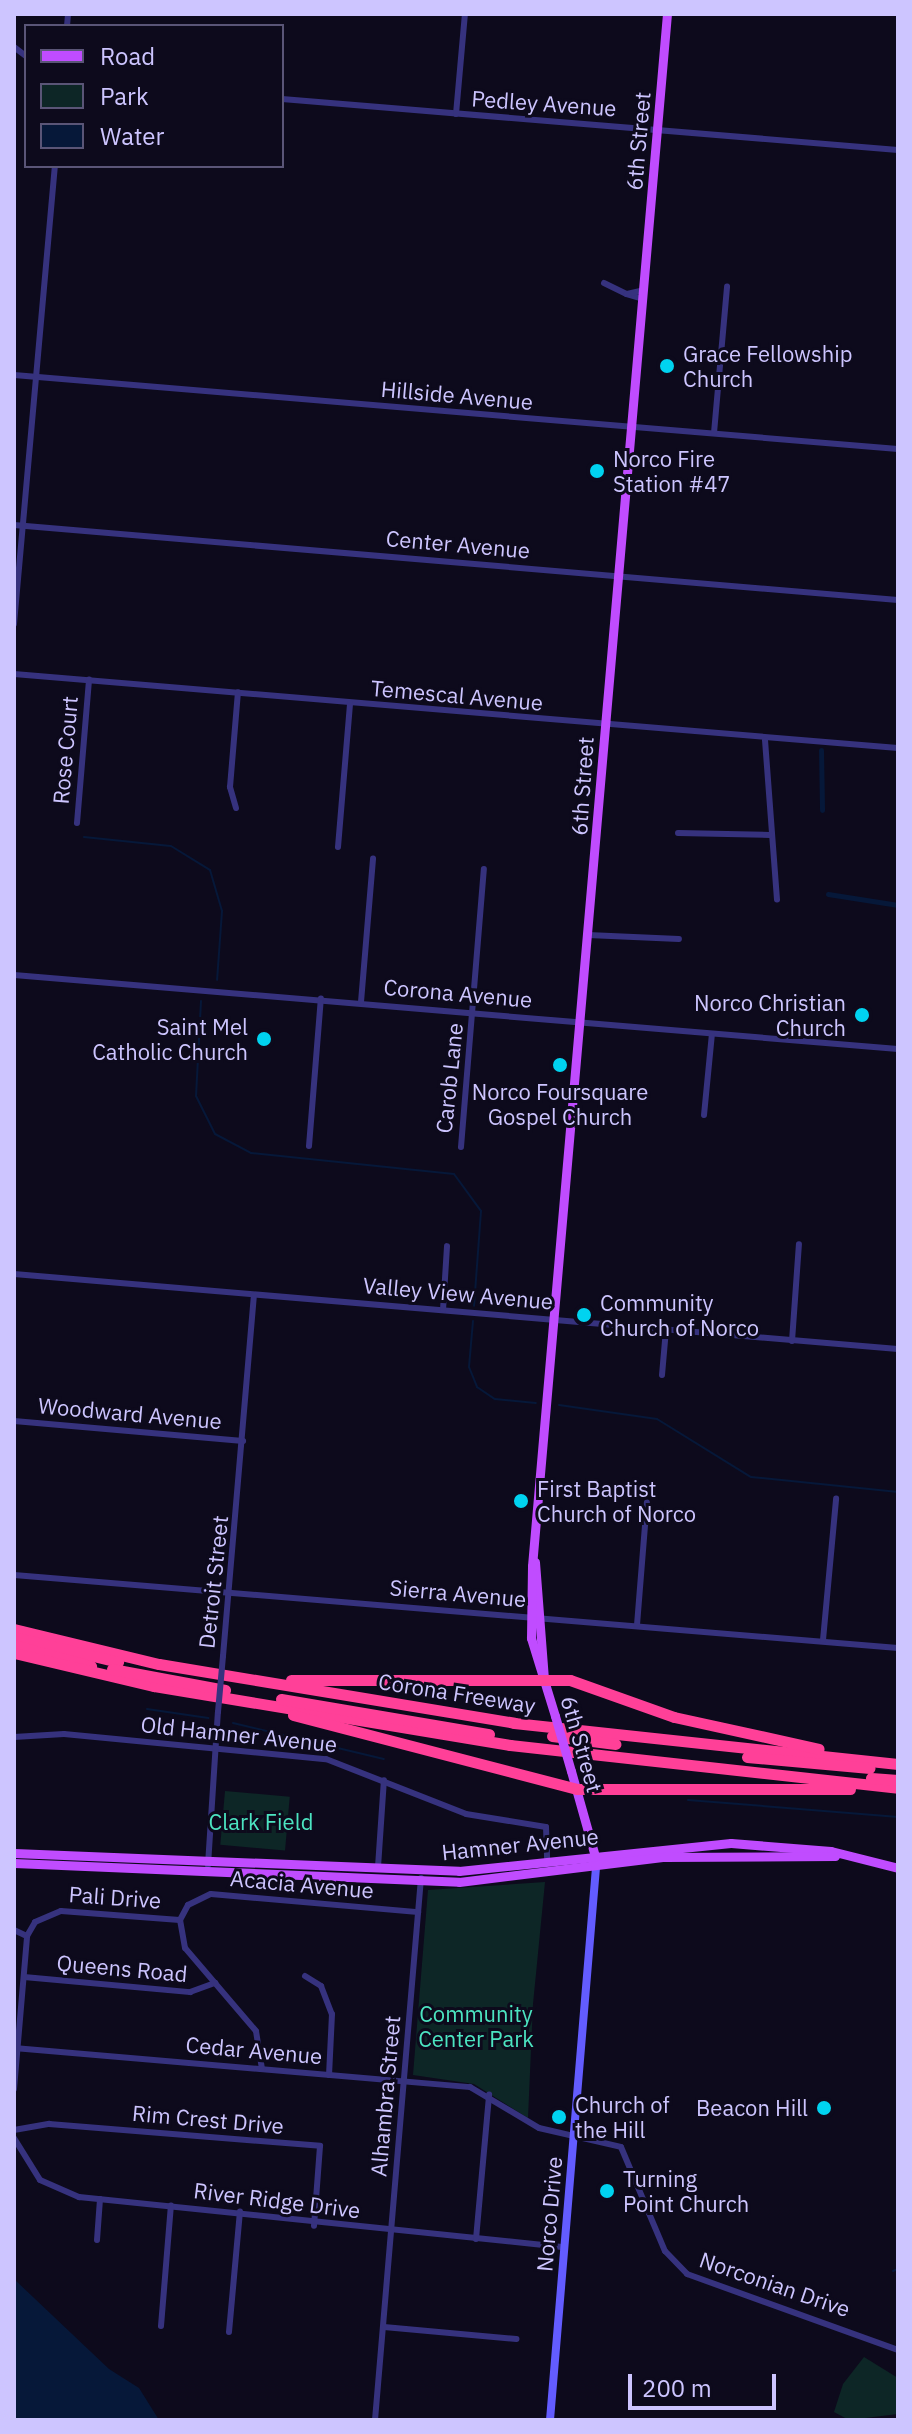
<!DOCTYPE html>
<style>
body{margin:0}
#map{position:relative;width:912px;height:2434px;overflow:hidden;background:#0d0a1c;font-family:"IBM Plex Sans",sans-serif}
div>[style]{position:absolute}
.green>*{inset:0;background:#0d2626;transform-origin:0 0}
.water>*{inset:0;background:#061839}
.stream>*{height:2px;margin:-1px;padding:0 1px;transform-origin:1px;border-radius:1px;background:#061839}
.canal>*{height:5px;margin:-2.5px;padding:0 2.5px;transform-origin:2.5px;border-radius:2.5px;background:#061839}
.street>*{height:6px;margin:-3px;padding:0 3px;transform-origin:3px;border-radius:3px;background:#36327e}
.secondary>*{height:8px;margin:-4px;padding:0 4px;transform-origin:4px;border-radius:4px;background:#635cff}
.primary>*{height:9px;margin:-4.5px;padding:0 4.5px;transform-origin:4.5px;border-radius:4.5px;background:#c04cff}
.highway>*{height:11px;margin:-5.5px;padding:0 5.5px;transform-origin:5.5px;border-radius:5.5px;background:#ff4098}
.street-bridge>*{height:6px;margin:-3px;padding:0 3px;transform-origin:3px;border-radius:3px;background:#36327e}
.primary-bridge>*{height:9px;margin:-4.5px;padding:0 4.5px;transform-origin:4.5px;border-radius:4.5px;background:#c04cff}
.dots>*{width:22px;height:22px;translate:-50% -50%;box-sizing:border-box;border:4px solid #0d0a1c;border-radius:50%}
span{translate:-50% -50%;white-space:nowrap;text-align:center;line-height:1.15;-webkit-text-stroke:6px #0d0a1c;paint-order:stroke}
.street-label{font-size:22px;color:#cdc5ff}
.poi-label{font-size:22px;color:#cdc5ff}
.left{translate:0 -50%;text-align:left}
.right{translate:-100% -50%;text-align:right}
.park-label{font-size:22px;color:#4ce4c1}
.frame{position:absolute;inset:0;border:16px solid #cdc5ff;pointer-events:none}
.legend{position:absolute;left:24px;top:24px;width:260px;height:144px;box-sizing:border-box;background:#0d0a1c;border:2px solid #5a5577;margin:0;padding:10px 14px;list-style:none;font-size:24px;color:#cdc5ff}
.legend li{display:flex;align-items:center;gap:16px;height:40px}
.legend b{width:40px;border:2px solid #5a5577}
.scale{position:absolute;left:628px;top:2374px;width:148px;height:36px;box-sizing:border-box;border:4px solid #cdc5ff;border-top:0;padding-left:10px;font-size:24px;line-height:28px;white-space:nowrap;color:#cdc5ff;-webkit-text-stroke:6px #0d0a1c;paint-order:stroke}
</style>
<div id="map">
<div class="green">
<i style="left:225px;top:1791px;width:65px;height:54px;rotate:5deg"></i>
<i style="clip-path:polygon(545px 1882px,533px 2004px,528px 2118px,474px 2084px,413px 2075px,428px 1890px)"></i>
<i style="clip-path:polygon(864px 2357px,898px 2378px,898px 2414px,849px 2420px,834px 2412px,843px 2384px)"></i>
</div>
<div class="water">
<i style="clip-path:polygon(14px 2279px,109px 2369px,139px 2388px,159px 2420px,14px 2420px)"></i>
</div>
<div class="stream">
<i style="left:84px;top:837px;width:87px;rotate:5.9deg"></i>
<i style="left:171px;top:846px;width:46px;rotate:31.6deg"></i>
<i style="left:210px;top:870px;width:43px;rotate:73.7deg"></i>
<i style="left:222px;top:911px;width:69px;rotate:94.1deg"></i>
<i style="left:201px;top:1001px;width:95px;rotate:93deg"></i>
<i style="left:196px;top:1096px;width:42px;rotate:63.4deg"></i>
<i style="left:215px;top:1134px;width:41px;rotate:27.8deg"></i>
<i style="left:251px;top:1153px;width:204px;rotate:5.9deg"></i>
<i style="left:454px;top:1174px;width:46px;rotate:53.9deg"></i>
<i style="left:481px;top:1211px;width:95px;rotate:94.2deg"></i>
<i style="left:473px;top:1321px;width:46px;rotate:95deg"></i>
<i style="left:469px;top:1367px;width:22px;rotate:68deg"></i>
<i style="left:477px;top:1387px;width:22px;rotate:34deg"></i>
<i style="left:495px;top:1399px;width:41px;rotate:5.6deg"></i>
<i style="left:559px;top:1405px;width:99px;rotate:8.1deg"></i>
<i style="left:657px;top:1419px;width:110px;rotate:31.7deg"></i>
<i style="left:751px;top:1477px;width:148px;rotate:5.8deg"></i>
<i style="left:147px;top:1709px;width:62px;rotate:8.4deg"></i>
<i style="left:233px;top:1723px;width:155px;rotate:13.4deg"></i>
<i style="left:688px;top:1800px;width:211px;rotate:4.6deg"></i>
<i style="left:893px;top:2271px;width:5px;rotate:-22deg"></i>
</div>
<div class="canal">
<i style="left:821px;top:750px;width:60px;rotate:89deg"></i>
<i style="left:828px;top:894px;width:71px;rotate:8.9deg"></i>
</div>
<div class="street">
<i style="left:67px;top:26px;width:12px;rotate:-85deg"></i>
<i style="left:14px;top:47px;width:15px;rotate:37deg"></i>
<i style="left:282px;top:99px;width:618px;rotate:4.73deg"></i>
<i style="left:456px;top:114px;width:100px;rotate:-84.9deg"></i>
<i style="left:604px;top:283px;width:25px;rotate:26deg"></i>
<i style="left:643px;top:299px;width:17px;rotate:-163deg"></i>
<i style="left:627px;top:294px;width:17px;rotate:-13deg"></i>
<i style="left:14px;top:375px;width:887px;rotate:4.79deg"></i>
<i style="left:714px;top:433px;width:147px;rotate:-84.9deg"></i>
<i style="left:14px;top:525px;width:887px;rotate:4.85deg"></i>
<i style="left:14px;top:624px;width:460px;rotate:-84.9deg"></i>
<i style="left:14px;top:674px;width:887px;rotate:4.79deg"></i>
<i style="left:765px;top:740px;width:160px;rotate:85.7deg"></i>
<i style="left:236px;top:808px;width:22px;rotate:-106deg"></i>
<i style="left:230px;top:787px;width:95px;rotate:-85.2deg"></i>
<i style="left:77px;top:823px;width:144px;rotate:-85.2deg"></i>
<i style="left:678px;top:833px;width:92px;rotate:1.2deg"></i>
<i style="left:338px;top:847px;width:144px;rotate:-85.2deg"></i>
<i style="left:588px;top:935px;width:91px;rotate:2.5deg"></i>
<i style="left:14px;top:975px;width:887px;rotate:4.79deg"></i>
<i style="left:361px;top:1002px;width:144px;rotate:-85.2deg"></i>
<i style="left:704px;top:1115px;width:81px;rotate:-84.4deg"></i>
<i style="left:309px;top:1146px;width:148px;rotate:-85.4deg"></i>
<i style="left:461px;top:1147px;width:279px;rotate:-85.3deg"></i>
<i style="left:14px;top:1274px;width:887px;rotate:4.85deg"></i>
<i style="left:443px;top:1310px;width:64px;rotate:-86.4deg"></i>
<i style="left:792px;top:1341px;width:97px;rotate:-85.9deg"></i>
<i style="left:662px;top:1375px;width:46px;rotate:-85deg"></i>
<i style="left:14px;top:1421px;width:230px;rotate:5deg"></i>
<i style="left:14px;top:1575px;width:887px;rotate:4.72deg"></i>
<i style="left:637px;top:1625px;width:123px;rotate:-85.4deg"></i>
<i style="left:823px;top:1640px;width:142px;rotate:-84.7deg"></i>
<i style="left:223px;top:1656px;width:362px;rotate:-85.1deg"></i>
<i style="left:14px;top:1737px;width:50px;rotate:-3.4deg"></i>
<i style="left:64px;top:1734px;width:263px;rotate:5.5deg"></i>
<i style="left:326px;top:1759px;width:150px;rotate:21.4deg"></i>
<i style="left:466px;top:1814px;width:81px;rotate:9.2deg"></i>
<i style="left:546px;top:1827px;width:35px;rotate:88deg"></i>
<i style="left:208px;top:1865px;width:153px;rotate:-86.3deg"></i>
<i style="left:378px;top:1867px;width:87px;rotate:-86.1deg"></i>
<i style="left:14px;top:1930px;width:14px;rotate:25deg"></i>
<i style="left:305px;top:1976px;width:19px;rotate:32deg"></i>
<i style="left:321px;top:1986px;width:30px;rotate:69deg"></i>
<i style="left:332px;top:2014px;width:61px;rotate:92.8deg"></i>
<i style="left:24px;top:1977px;width:167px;rotate:5.2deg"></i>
<i style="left:190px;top:1992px;width:27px;rotate:-20deg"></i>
<i style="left:14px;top:2048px;width:458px;rotate:4.9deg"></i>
<i style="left:470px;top:2087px;width:80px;rotate:30.7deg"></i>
<i style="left:539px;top:2128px;width:84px;rotate:13deg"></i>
<i style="left:621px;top:2147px;width:113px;rotate:67.1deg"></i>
<i style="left:665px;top:2251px;width:32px;rotate:46deg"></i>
<i style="left:687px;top:2274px;width:224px;rotate:19.8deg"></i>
<i style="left:262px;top:2069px;width:38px;rotate:-99deg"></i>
<i style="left:256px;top:2031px;width:109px;rotate:-130.5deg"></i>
<i style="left:185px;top:1948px;width:28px;rotate:-100deg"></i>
<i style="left:180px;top:1920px;width:17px;rotate:-62deg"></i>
<i style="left:188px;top:1905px;width:25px;rotate:-26deg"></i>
<i style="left:211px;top:1894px;width:208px;rotate:5deg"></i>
<i style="left:14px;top:2089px;width:154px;rotate:-85.1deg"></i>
<i style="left:27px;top:1936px;width:16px;rotate:-60deg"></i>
<i style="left:35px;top:1922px;width:28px;rotate:-23deg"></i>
<i style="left:61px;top:1911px;width:119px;rotate:4.3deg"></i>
<i style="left:14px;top:2130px;width:36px;rotate:-10deg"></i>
<i style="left:49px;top:2124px;width:272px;rotate:4.6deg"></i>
<i style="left:320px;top:2146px;width:80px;rotate:94.3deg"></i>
<i style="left:14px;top:2138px;width:49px;rotate:58.2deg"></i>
<i style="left:40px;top:2180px;width:43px;rotate:23.6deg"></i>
<i style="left:79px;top:2197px;width:488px;rotate:5.9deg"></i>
<i style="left:476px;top:2239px;width:145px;rotate:-84.8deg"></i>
<i style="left:97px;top:2240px;width:41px;rotate:-85.8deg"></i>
<i style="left:161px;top:2326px;width:121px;rotate:-85.3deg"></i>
<i style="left:384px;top:2327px;width:133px;rotate:5.2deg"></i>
<i style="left:229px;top:2332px;width:121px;rotate:-84.8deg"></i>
<i style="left:375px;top:2420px;width:544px;rotate:-85.15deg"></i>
</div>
<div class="secondary">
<i style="left:550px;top:2420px;width:555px;rotate:-85.24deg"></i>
</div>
<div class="primary">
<i style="left:535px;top:1562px;width:116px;rotate:85.6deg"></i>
<i style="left:555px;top:1716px;width:82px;rotate:-107.1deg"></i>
<i style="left:531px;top:1638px;width:72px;rotate:-89.2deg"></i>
<i style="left:532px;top:1566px;width:1558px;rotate:-85.03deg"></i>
<i style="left:571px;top:1771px;width:92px;rotate:74.3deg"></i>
<i style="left:14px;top:1853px;width:445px;rotate:2.3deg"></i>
<i style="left:459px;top:1871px;width:273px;rotate:-5.9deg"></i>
<i style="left:731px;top:1843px;width:100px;rotate:4.6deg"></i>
<i style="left:831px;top:1851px;width:69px;rotate:14.2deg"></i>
<i style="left:14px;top:1863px;width:445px;rotate:2.4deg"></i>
<i style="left:459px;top:1882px;width:207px;rotate:-7deg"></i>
<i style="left:664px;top:1857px;width:171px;rotate:-0.3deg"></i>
</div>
<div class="highway">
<i style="left:14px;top:1629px;width:149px;rotate:13.6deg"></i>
<i style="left:159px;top:1664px;width:360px;rotate:9.4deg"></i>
<i style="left:514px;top:1723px;width:386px;rotate:6.1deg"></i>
<i style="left:14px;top:1637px;width:107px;rotate:13.5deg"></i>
<i style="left:14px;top:1645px;width:80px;rotate:15.3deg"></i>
<i style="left:14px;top:1653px;width:144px;rotate:13.3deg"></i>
<i style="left:154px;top:1686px;width:361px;rotate:9.4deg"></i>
<i style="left:510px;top:1745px;width:390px;rotate:6.3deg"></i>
<i style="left:112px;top:1669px;width:115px;rotate:10.5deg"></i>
<i style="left:291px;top:1680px;width:279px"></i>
<i style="left:570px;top:1680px;width:110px;rotate:19.6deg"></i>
<i style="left:674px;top:1717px;width:148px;rotate:12.4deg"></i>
<i style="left:281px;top:1699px;width:211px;rotate:9.6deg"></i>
<i style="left:293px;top:1715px;width:293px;rotate:14.6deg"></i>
<i style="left:577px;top:1789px;width:273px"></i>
<i style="left:552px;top:1736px;width:64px;rotate:7.2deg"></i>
<i style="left:747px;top:1757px;width:123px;rotate:5.1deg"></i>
<i style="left:871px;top:1778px;width:27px;rotate:4deg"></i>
</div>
<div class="street-bridge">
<i style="left:218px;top:1712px;width:56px;rotate:-84.9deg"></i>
</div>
<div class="primary-bridge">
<i style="left:555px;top:1716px;width:57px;rotate:73.8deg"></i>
</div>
<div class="dots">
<i style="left:667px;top:366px;background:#00d3f0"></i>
<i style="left:597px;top:471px;background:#00d3f0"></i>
<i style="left:862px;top:1015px;background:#00d3f0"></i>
<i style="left:264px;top:1039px;background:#00d3f0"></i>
<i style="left:560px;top:1065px;background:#00d3f0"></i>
<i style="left:584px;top:1315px;background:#00d3f0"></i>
<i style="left:521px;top:1501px;background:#00d3f0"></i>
<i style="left:824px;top:2108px;background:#00d3f0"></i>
<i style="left:559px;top:2117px;background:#00d3f0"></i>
<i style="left:607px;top:2191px;background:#00d3f0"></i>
</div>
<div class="street-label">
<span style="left:544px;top:103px;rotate:4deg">Pedley Avenue</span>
<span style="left:638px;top:141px;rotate:-85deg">6th Street</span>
<span style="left:457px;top:395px;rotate:5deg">Hillside Avenue</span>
<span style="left:458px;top:544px;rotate:5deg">Center Avenue</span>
<span style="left:457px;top:695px;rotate:5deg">Temescal Avenue</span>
<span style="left:65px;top:750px;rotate:-85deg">Rose Court</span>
<span style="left:582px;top:786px;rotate:-86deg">6th Street</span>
<span style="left:458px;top:993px;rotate:5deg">Corona Avenue</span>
<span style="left:449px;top:1078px;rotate:-84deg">Carob Lane</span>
<span style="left:458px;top:1293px;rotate:5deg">Valley View Avenue</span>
<span style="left:130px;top:1413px;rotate:5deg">Woodward Avenue</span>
<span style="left:213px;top:1582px;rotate:-84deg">Detroit Street</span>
<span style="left:458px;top:1593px;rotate:5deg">Sierra Avenue</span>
<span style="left:457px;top:1693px;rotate:9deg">Corona Freeway</span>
<span style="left:239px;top:1734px;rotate:6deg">Old Hamner Avenue</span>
<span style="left:582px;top:1744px;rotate:74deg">6th Street</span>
<span style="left:520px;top:1844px;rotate:-6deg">Hamner Avenue</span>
<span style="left:302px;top:1884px;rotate:5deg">Acacia Avenue</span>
<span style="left:115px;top:1897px;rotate:4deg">Pali Drive</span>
<span style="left:122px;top:1968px;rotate:5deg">Queens Road</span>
<span style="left:254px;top:2050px;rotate:5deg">Cedar Avenue</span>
<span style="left:385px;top:2096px;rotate:-85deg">Alhambra Street</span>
<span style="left:208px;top:2119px;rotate:5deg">Rim Crest Drive</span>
<span style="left:277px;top:2200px;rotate:7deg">River Ridge Drive</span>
<span style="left:549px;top:2214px;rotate:-85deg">Norco Drive</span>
<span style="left:775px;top:2284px;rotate:19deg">Norconian Drive</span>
</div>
<div class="poi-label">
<span class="left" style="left:683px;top:366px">Grace Fellowship<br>Church</span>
<span class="left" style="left:613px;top:471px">Norco Fire<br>Station #47</span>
<span class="right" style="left:846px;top:1015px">Norco Christian<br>Church</span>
<span class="right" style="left:248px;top:1039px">Saint Mel<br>Catholic Church</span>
<span style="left:560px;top:1104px">Norco Foursquare<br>Gospel Church</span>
<span class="left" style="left:600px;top:1315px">Community<br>Church of Norco</span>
<span class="left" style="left:537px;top:1501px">First Baptist<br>Church of Norco</span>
<span class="left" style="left:575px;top:2117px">Church of<br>the Hill</span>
<span class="right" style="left:808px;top:2108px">Beacon Hill</span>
<span class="left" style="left:623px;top:2191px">Turning<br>Point Church</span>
</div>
<div class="park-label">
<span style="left:261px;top:1822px">Clark Field</span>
<span style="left:476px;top:2026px">Community<br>Center Park</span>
</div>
<div class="frame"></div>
<ul class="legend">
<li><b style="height:10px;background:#c04cff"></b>Road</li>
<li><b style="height:22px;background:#0d2626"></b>Park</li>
<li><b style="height:22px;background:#061839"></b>Water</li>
</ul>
<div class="scale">200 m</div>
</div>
